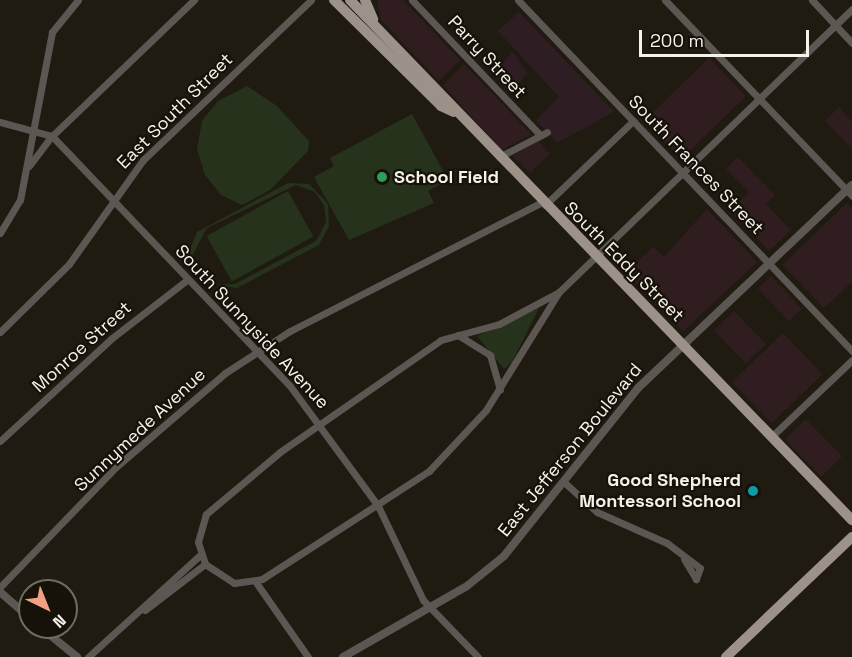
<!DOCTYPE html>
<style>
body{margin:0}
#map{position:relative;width:852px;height:657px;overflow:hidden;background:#201b11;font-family:"Space Grotesk",sans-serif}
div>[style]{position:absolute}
.commercial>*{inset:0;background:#301d1f;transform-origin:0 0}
.industrial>*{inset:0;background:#2f1d24}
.green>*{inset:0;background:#27321c;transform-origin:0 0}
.minor>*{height:7px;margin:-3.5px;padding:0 3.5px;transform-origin:3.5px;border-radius:3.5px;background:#5c5753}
.tertiary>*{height:8px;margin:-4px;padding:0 4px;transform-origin:4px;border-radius:4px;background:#5c5753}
.primary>*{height:10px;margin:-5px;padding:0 5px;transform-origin:5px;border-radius:5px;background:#9c928a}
.dots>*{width:16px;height:16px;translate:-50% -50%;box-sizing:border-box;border:3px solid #161209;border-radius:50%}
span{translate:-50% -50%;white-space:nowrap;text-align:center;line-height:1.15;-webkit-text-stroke:4.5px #161209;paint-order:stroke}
.street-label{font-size:18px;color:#f5f2eb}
.poi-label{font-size:18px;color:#f5f2eb;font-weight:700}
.left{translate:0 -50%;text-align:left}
.right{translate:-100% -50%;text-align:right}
.north{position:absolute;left:18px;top:579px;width:60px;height:60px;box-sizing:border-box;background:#161209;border:2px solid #6f6c63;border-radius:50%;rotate:137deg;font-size:16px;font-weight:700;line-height:24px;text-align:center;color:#f5f2eb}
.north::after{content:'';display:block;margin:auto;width:21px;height:27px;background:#f39f83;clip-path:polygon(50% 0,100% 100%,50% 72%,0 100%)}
.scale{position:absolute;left:639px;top:30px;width:170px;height:27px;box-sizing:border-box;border:3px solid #f5f2eb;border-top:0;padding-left:8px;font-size:18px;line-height:21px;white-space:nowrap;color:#f5f2eb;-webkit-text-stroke:4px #161209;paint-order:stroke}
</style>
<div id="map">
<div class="commercial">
<i style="clip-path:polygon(377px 0,403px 0,460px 60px,439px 81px,381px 20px)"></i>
<i style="left:709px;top:58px;width:53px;height:90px;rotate:46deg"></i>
<i style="clip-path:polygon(464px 64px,531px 134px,530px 135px,502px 150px,497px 145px,443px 85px)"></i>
<i style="clip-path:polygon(839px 107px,852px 122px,852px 149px,825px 121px)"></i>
<i style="clip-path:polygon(538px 141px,550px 154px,530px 173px,512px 156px)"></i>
<i style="clip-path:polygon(738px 157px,775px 195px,766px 204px,791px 230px,769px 251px,730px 210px,749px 192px,726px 169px)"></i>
<i style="clip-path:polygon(847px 203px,852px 208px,852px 282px,824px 308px,782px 265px)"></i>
<i style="clip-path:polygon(707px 209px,757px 262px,683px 331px,626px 272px,653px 247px,664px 257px)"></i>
<i style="left:771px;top:276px;width:45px;height:18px;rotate:47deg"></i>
<i style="left:734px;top:311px;width:46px;height:28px;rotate:46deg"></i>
<i style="left:783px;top:333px;width:57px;height:71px;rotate:46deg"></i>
<i style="left:806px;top:419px;width:52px;height:29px;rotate:46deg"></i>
</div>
<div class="industrial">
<i style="clip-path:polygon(519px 12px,614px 112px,557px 143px,536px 120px,559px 97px,498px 31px)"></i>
<i style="clip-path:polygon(513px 52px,528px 74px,509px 92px,492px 73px)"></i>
</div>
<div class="green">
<i style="clip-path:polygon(247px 86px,277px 106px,309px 141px,308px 151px,270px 190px,242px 205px,221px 195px,205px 175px,197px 149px,202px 121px,218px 101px)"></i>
<i style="clip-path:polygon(412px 114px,448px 180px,428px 191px,434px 203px,349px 240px,314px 177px,334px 166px,330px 158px)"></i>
<i style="clip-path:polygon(evenodd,288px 183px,309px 184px,328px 204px,329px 226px,319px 245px,237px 288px,204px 283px,189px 252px,197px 232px,288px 183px,296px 185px,315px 192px,324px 205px,326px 222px,316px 241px,235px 284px,217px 285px,200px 274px,193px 254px,207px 228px,296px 185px)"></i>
<i style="left:288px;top:191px;width:52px;height:93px;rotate:61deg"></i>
<i style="clip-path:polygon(539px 308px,512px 362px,504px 369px,477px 336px)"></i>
</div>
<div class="minor">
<i style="left:412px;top:0;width:186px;rotate:46.5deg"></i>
<i style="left:518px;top:0;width:485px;rotate:46.4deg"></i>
<i style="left:665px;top:0;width:271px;rotate:46.3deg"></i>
<i style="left:812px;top:0;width:59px;rotate:47.1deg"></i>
<i style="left:0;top:122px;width:54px;rotate:15.1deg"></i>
<i style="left:52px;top:136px;width:345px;rotate:46.4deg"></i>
<i style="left:290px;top:386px;width:149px;rotate:53.7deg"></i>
<i style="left:378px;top:506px;width:104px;rotate:64.4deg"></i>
<i style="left:423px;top:600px;width:79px;rotate:46deg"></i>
<i style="left:499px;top:157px;width:54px;rotate:-27.5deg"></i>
<i style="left:29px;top:166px;width:38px;rotate:-53deg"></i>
<i style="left:52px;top:136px;width:197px;rotate:-43.8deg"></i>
<i style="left:545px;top:205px;width:122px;rotate:-43.7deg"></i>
<i style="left:0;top:233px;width:39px;rotate:-59deg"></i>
<i style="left:20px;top:200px;width:171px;rotate:-79.2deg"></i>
<i style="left:52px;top:32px;width:41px;rotate:-50.9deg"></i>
<i style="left:559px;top:292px;width:68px;rotate:151.9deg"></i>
<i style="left:499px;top:324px;width:60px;rotate:164.6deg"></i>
<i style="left:441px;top:340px;width:196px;rotate:145.2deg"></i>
<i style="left:280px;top:452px;width:97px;rotate:140deg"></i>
<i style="left:206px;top:514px;width:29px;rotate:106deg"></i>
<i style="left:198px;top:542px;width:23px;rotate:72deg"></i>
<i style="left:205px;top:564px;width:35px;rotate:33deg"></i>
<i style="left:234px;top:583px;width:28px;rotate:-8deg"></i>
<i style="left:262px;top:579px;width:199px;rotate:-32.9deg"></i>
<i style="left:429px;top:471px;width:83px;rotate:-46.9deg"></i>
<i style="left:486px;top:410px;width:139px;rotate:-58.3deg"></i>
<i style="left:559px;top:292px;width:407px;rotate:-44deg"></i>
<i style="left:0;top:332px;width:97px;rotate:-44.6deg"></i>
<i style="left:69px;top:264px;width:128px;rotate:-54.6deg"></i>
<i style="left:143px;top:160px;width:232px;rotate:-43.6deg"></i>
<i style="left:458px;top:335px;width:38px;rotate:32deg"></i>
<i style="left:490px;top:355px;width:36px;rotate:74deg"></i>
<i style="left:771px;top:437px;width:112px;rotate:-43.5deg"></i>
<i style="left:0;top:441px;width:152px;rotate:-42.6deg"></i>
<i style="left:112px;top:338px;width:96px;rotate:-37.8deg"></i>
<i style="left:565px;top:483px;width:43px;rotate:42.2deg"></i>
<i style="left:597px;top:512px;width:77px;rotate:23.9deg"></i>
<i style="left:667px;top:543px;width:41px;rotate:37.1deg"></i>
<i style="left:700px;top:568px;width:12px;rotate:110deg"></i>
<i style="left:696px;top:579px;width:23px;rotate:-121deg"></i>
<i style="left:255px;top:581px;width:93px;rotate:55.1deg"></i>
<i style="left:0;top:587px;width:168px;rotate:-46deg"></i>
<i style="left:117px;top:466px;width:143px;rotate:-40.7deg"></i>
<i style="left:225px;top:373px;width:77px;rotate:-32.9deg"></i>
<i style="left:290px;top:331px;width:283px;rotate:-27.1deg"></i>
<i style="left:145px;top:610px;width:76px;rotate:-37.5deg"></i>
<i style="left:88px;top:657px;width:151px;rotate:-42.3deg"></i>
</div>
<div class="tertiary">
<i style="left:0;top:592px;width:40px;rotate:41deg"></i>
<i style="left:40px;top:627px;width:48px;rotate:39deg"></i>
<i style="left:343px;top:657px;width:143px;rotate:-29.8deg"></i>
<i style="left:467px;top:586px;width:48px;rotate:-39deg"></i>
<i style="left:504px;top:556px;width:215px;rotate:-51.4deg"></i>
<i style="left:638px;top:388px;width:295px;rotate:-43.5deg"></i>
</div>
<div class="primary">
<i style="left:334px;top:0;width:151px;rotate:44.7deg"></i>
<i style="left:441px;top:106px;width:14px;rotate:25deg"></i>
<i style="left:350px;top:0;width:723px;rotate:46.01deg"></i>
<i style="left:365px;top:0;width:21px;rotate:67deg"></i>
<i style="left:726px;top:657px;width:174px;rotate:-43.6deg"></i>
</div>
<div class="dots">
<i style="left:382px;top:177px;background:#2e9e5b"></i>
<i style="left:753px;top:491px;background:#0f9aa8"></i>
</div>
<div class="street-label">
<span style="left:487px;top:57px;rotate:47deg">Parry Street</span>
<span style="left:175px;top:111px;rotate:-45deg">East South Street</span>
<span style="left:696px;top:165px;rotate:46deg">South Frances Street</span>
<span style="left:624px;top:262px;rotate:45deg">South Eddy Street</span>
<span style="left:252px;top:327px;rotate:47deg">South Sunnyside Avenue</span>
<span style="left:82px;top:347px;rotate:-42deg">Monroe Street</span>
<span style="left:140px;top:430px;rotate:-43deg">Sunnymede Avenue</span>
<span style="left:570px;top:450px;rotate:-51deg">East Jefferson Boulevard</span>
</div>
<div class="poi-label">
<span class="left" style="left:394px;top:177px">School Field</span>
<span class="right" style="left:741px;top:491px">Good Shepherd<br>Montessori School</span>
</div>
<div class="north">N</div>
<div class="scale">200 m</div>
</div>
